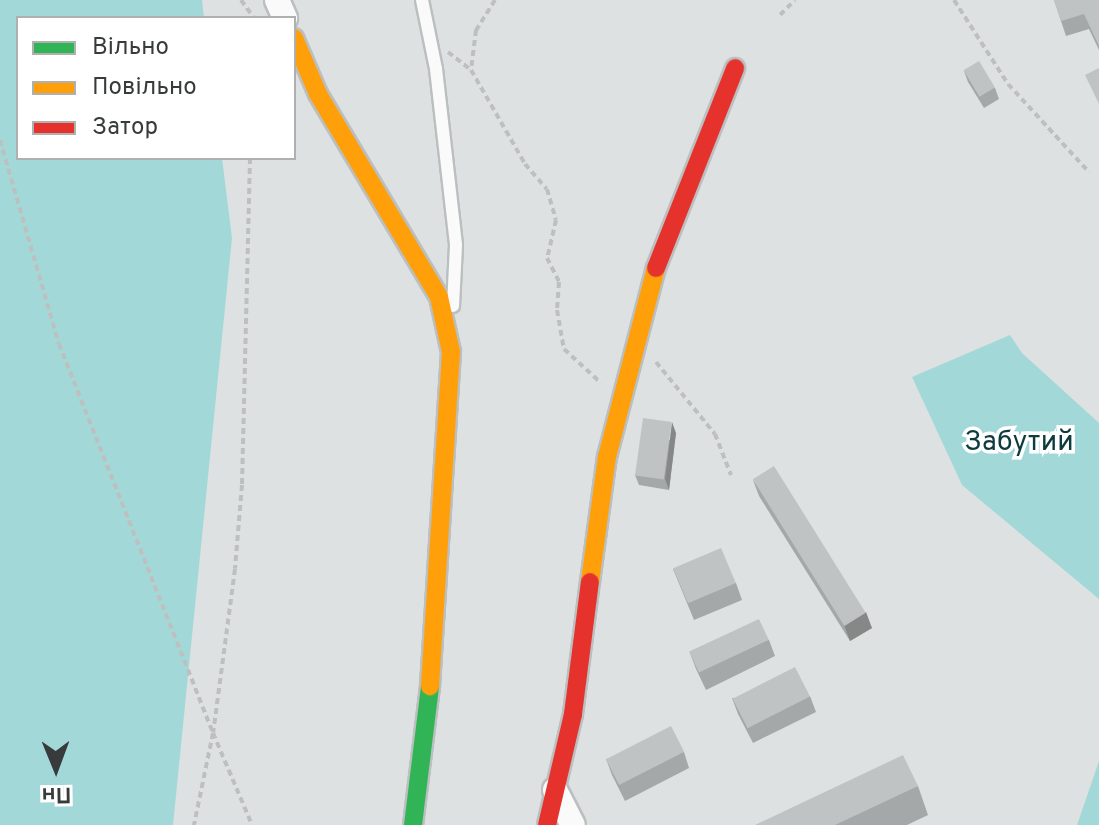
<!DOCTYPE html>
<meta charset="utf-8">
<style>
body{margin:0}
#map{position:relative;width:1099px;height:825px;overflow:hidden;background:#dde1e1;font-family:Overpass,sans-serif}
div>[style]{position:absolute}
.green>*{inset:0;background:#a3d8d9}
.path>*{height:4px;margin-top:-2px;transform-origin:0;background:repeating-linear-gradient(90deg,#bec0c0 0 6px,transparent 0 10px)}
.roads{filter:drop-shadow(2px 0 #bcbfbf) drop-shadow(-2px 0 #bcbfbf) drop-shadow(0 2px #bcbfbf) drop-shadow(0 -2px #bcbfbf)}
.lane>*{height:12px;margin:-6px;padding:0 6px;transform-origin:6px;border-radius:6px;background:#fafafa}
.street>*{height:24px;margin:-12px;padding:0 12px;transform-origin:12px;border-radius:12px;background:#fafafa}
.fast>*{height:18px;margin:-9px;padding:0 9px;transform-origin:9px;border-radius:9px;background:#30b455}
.slow>*{height:18px;margin:-9px;padding:0 9px;transform-origin:9px;border-radius:9px;background:#ff9f0a}
.jam>*{height:18px;margin:-9px;padding:0 9px;transform-origin:9px;border-radius:9px;background:#e5322d}
.wall>*{inset:0;background:#a5a8a8}
.shaded-wall>*{inset:0;background:#868888}
.building>*{inset:0;background:#c0c3c3;transform-origin:0 0}
span{translate:-50% -50%;white-space:nowrap;text-align:center;line-height:1.15;-webkit-text-stroke:7px #fff;paint-order:stroke}
.park-label{font-size:28px;color:#0e3c3e}
.legend{position:absolute;left:16px;top:16px;width:280px;height:144px;box-sizing:border-box;background:#fff;border:2px solid #afb1b1;margin:0;padding:10px 14px;list-style:none;font-size:24px;color:#383b3b}
.legend li{display:flex;align-items:center;gap:16px;height:40px}
.legend b{width:40px;border:2px solid #afb1b1}
.north{position:absolute;left:16px;top:729px;width:80px;height:80px;-webkit-text-stroke:6px #fff;paint-order:stroke;rotate:179deg;font-size:22px;font-weight:700;line-height:32px;text-align:center;color:#383b3b}
.north::after{content:'';display:block;margin:auto;width:28px;height:36px;background:#383b3b;clip-path:polygon(50% 0,100% 100%,50% 72%,0 100%)}
</style>
<div id="map">
<div class="green">
<i style="clip-path:polygon(0 0,202px 0,204px 18px,18px 18px,18px 158px,222px 158px,232px 238px,173px 825px,0 825px)"></i>
<i style="clip-path:polygon(1010px 335px,1022px 353px,1099px 423px,1099px 599px,962px 485px,912px 377px)"></i>
<i style="clip-path:polygon(1099px 761px,1099px 825px,1077px 825px)"></i>
</div>
<div class="path">
<i style="left:241px;top:0;width:22px;rotate:54deg"></i>
<i style="left:495px;top:0;width:36px;rotate:122deg"></i>
<i style="left:476px;top:30px;width:40px;rotate:97.1deg"></i>
<i style="left:471px;top:70px;width:108px;rotate:60.1deg"></i>
<i style="left:525px;top:164px;width:33px;rotate:49deg"></i>
<i style="left:547px;top:189px;width:32px;rotate:74deg"></i>
<i style="left:556px;top:220px;width:39px;rotate:103deg"></i>
<i style="left:547px;top:258px;width:27px;rotate:63deg"></i>
<i style="left:559px;top:282px;width:28px;rotate:94deg"></i>
<i style="left:557px;top:310px;width:40px;rotate:80deg"></i>
<i style="left:564px;top:349px;width:50px;rotate:42.6deg"></i>
<i style="left:954px;top:0;width:100px;rotate:57.3deg"></i>
<i style="left:1008px;top:84px;width:120px;rotate:47.4deg"></i>
<i style="left:780px;top:15px;width:21px;rotate:-45deg"></i>
<i style="left:448px;top:52px;width:29px;rotate:38deg"></i>
<i style="left:0;top:140px;width:212px;rotate:73.9deg"></i>
<i style="left:59px;top:344px;width:418px;rotate:68.4deg"></i>
<i style="left:213px;top:733px;width:94px;rotate:101.7deg"></i>
<i style="left:250px;top:158px;width:327px;rotate:91.4deg"></i>
<i style="left:242px;top:485px;width:84px;rotate:94.8deg"></i>
<i style="left:235px;top:569px;width:165px;rotate:97.6deg"></i>
<i style="left:213px;top:733px;width:100px;rotate:67deg"></i>
<i style="left:656px;top:362px;width:93px;rotate:50.7deg"></i>
<i style="left:715px;top:434px;width:44px;rotate:68.7deg"></i>
</div>
<div class="roads">
<div class="lane">
<i style="left:422px;top:0;width:70px;rotate:78.5deg"></i>
<i style="left:436px;top:69px;width:177px;rotate:83.5deg"></i>
<i style="left:456px;top:245px;width:61px;rotate:92.8deg"></i>
</div>
<div class="street">
<i style="left:277px;top:0;width:20px;rotate:66deg"></i>
<i style="left:555px;top:790px;width:39px;rotate:63deg"></i>
</div>
<div class="fast">
<i style="left:413px;top:825px;width:140px;rotate:-83deg"></i>
</div>
<div class="slow">
<i style="left:294px;top:38px;width:61px;rotate:66.8deg"></i>
<i style="left:318px;top:94px;width:236px;rotate:59.2deg"></i>
<i style="left:439px;top:297px;width:56px;rotate:77.7deg"></i>
<i style="left:451px;top:352px;width:335px;rotate:93.6deg"></i>
<i style="left:590px;top:582px;width:126px;rotate:-82.3deg"></i>
<i style="left:607px;top:457px;width:195px;rotate:-75.5deg"></i>
</div>
<div class="jam">
<i style="left:656px;top:268px;width:215px;rotate:-68.4deg"></i>
<i style="left:547px;top:825px;width:114px;rotate:-76.8deg"></i>
<i style="left:573px;top:714px;width:133px;rotate:-82.7deg"></i>
</div>
</div>
<div class="wall">
<i style="clip-path:polygon(1054px 0,1099px 0,1099px 50px,1089px 29px,1066px 36px)"></i>
<i style="clip-path:polygon(964px 71px,995px 88px,999px 99px,984px 108px,968px 82px)"></i>
<i style="clip-path:polygon(676px 433px,669px 490px,639px 485px,635px 475px)"></i>
<i style="clip-path:polygon(753px 480px,872px 628px,850px 641px,759px 496px)"></i>
<i style="clip-path:polygon(673px 569px,736px 583px,742px 600px,694px 620px)"></i>
<i style="clip-path:polygon(769px 640px,775px 656px,706px 690px,696px 669px,690px 653px)"></i>
<i style="clip-path:polygon(810px 696px,816px 712px,753px 743px,738px 714px,732px 698px)"></i>
<i style="clip-path:polygon(684px 752px,689px 768px,625px 801px,612px 775px,606px 759px)"></i>
<i style="clip-path:polygon(918px 786px,928px 815px,907px 825px,755px 825px)"></i>
</div>
<div class="shaded-wall">
<i style="clip-path:polygon(672px 422px,676px 433px,669px 490px,665px 479px)"></i>
<i style="clip-path:polygon(866px 612px,872px 628px,850px 641px,844px 625px)"></i>
</div>
<div class="building">
<i style="clip-path:polygon(1054px 0,1099px 0,1099px 46px,1084px 14px,1061px 21px)"></i>
<i style="left:979px;top:61px;width:31px;height:18px;rotate:59deg"></i>
<i style="clip-path:polygon(1099px 68px,1099px 104px,1085px 75px)"></i>
<i style="left:643px;top:418px;width:29px;height:58px;rotate:8deg"></i>
<i style="left:774px;top:466px;width:173px;height:25px;rotate:58deg"></i>
<i style="left:721px;top:548px;width:38px;height:52px;rotate:67deg"></i>
<i style="left:759px;top:619px;width:23px;height:77px;rotate:65deg"></i>
<i style="left:795px;top:667px;width:33px;height:70px;rotate:63deg"></i>
<i style="left:671px;top:726px;width:29px;height:73px;rotate:63deg"></i>
<i style="clip-path:polygon(903px 755px,918px 786px,835px 825px,755px 825px)"></i>
</div>
<div class="park-label">
<span style="left:1019px;top:443px">Забутий</span>
</div>
<ul class="legend">
<li><b style="height:10px;background:#30b455"></b>Вільно</li>
<li><b style="height:10px;background:#ff9f0a"></b>Повільно</li>
<li><b style="height:10px;background:#e5322d"></b>Затор</li>
</ul>
<div class="north">Пн</div>
</div>
